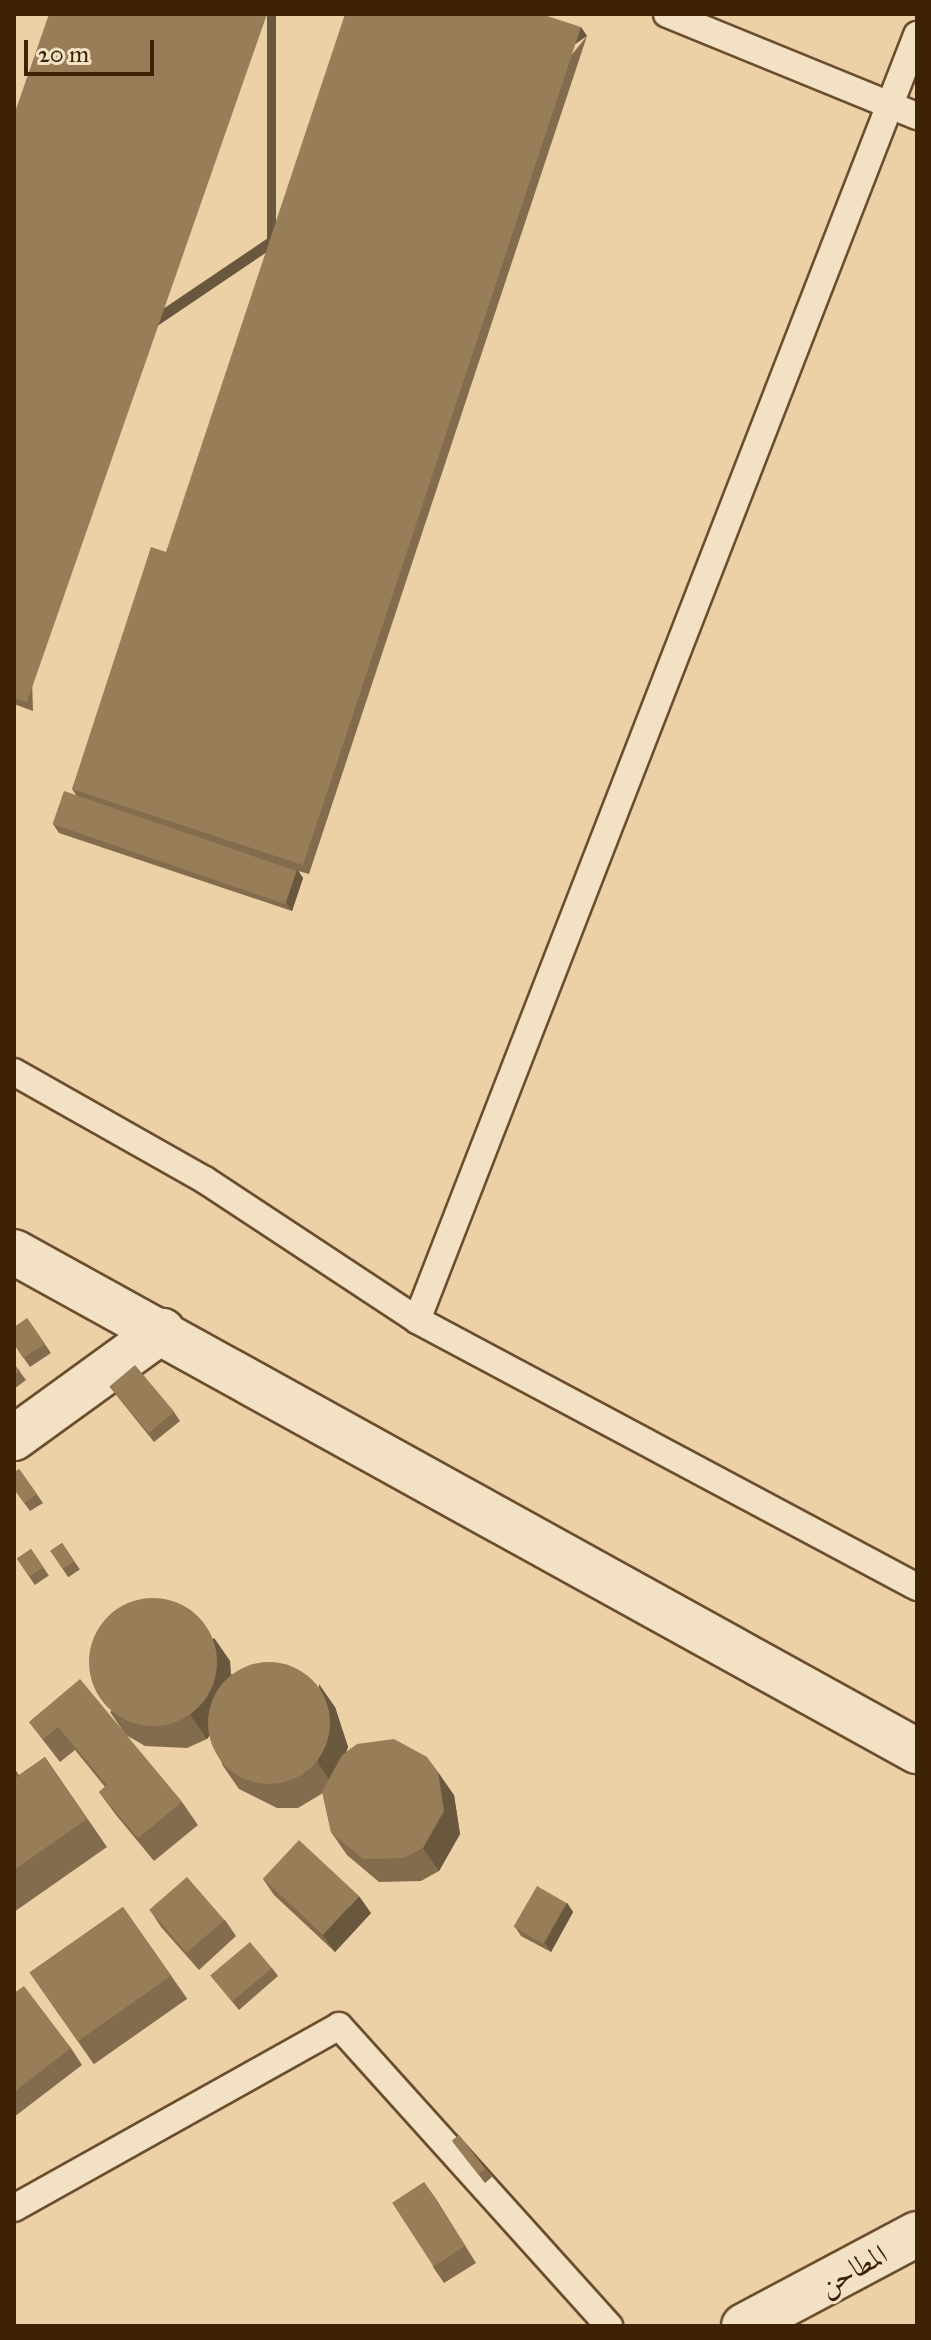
<!DOCTYPE html>
<meta charset="utf-8">
<style>
body{margin:0}
#map{position:relative;width:931px;height:2340px;overflow:hidden;background:#ecd1a6;font-family:"IM FELL Great Primer",Amiri,serif}
div>[style]{position:absolute}
.roads{filter:drop-shadow(2px 0 #6a4e2e) drop-shadow(-2px 0 #6a4e2e) drop-shadow(0 2px #6a4e2e) drop-shadow(0 -2px #6a4e2e)}
.lane>*{height:26px;margin:-13px;padding:0 13px;transform-origin:13px;border-radius:13px;background:#f3e1c5}
.street>*{height:44px;margin:-22px;padding:0 22px;transform-origin:22px;border-radius:22px;background:#f3e1c5}
.secondary>*{height:44px;margin:-22px;padding:0 22px;transform-origin:22px;border-radius:22px;background:#f3e1c5}
.wall>*{inset:0;background:#836c4d;transform-origin:0 0}
.shaded-wall>*{inset:0;background:#6a583e;transform-origin:0 0}
.building>*{inset:0;background:#987d59;transform-origin:0 0}
.round{border-radius:50%}
span{translate:-50% -50%;white-space:nowrap;text-align:center;line-height:1.15;-webkit-text-stroke:6px #f3e1c5;paint-order:stroke}
.street-label{font-size:28px;color:#3e2206}
.frame{position:absolute;inset:0;border:16px solid #3e2206;pointer-events:none}
.scale{position:absolute;left:24px;top:40px;width:130px;height:36px;box-sizing:border-box;border:4px solid #3e2206;border-top:0;padding-left:10px;font-size:24px;line-height:28px;white-space:nowrap;color:#3e2206;-webkit-text-stroke:6px #f3e1c5;paint-order:stroke}
</style>
<div id="map">
<div class="roads">
<div class="lane">
<i style="left:667px;top:14px;width:270px;rotate:22.2deg"></i>
<i style="left:14px;top:1072px;width:219px;rotate:29.5deg"></i>
<i style="left:205px;top:1180px;width:254px;rotate:33.4deg"></i>
<i style="left:417px;top:1320px;width:567px;rotate:28.1deg"></i>
<i style="left:417px;top:1320px;width:1379px;rotate:-68.74deg"></i>
<i style="left:14px;top:2208px;width:372px;rotate:-29.2deg"></i>
<i style="left:339px;top:2026px;width:404px;rotate:48deg"></i>
</div>
<div class="street">
<i style="left:14px;top:1438px;width:183px;rotate:-35.9deg"></i>
</div>
<div class="secondary">
<i style="left:14px;top:1252px;width:1032px;rotate:28.93deg"></i>
<i style="left:744px;top:2326px;width:196px;rotate:-28deg"></i>
</div>
</div>
<div class="wall">
<i style="clip-path:polygon(587px 36px,309px 874px,298px 871px,303px 878px,292px 911px,59px 833px,53px 824px,76px 795px,72px 789px,166px 552px)"></i>
<i style="clip-path:polygon(14px 115px,33px 711px,14px 704px)"></i>
<i style="clip-path:polygon(27px 1318px,51px 1353px,30px 1367px,14px 1344px)"></i>
<i style="clip-path:polygon(14px 1364px,26px 1380px,14px 1389px)"></i>
<i style="clip-path:polygon(109px 1386px,174px 1412px,180px 1421px,154px 1442px)"></i>
<i style="clip-path:polygon(19px 1469px,43px 1503px,30px 1511px,14px 1489px)"></i>
<i style="left:62px;top:1543px;width:32px;height:14px;rotate:56deg"></i>
<i style="left:31px;top:1549px;width:32px;height:17px;rotate:56deg"></i>
<i style="clip-path:polygon(214px 1638px,230px 1661px,231px 1674px,335px 1707px,348px 1747px,346px 1752px,454px 1795px,460px 1834px,439px 1871px,421px 1881px,379px 1882px,347px 1855px,331px 1832px,323px 1793px,298px 1808px,277px 1808px,239px 1789px,223px 1766px,210px 1735px,207px 1739px,187px 1748px,145px 1746px,126px 1735px,182px 1802px,198px 1825px,154px 1861px,116px 1815px,99px 1792px,105px 1787px,75px 1750px,60px 1762px,29px 1722px,125px 1734px,110px 1712px)"></i>
<i style="clip-path:polygon(45px 1757px,107px 1847px,14px 1912px,14px 1768px,19px 1775px)"></i>
<i style="clip-path:polygon(263px 1879px,371px 1913px,335px 1952px,274px 1895px)"></i>
<i style="clip-path:polygon(567px 1903px,573px 1912px,551px 1952px,521px 1936px,515px 1927px)"></i>
<i style="left:123px;top:1907px;width:112px;height:114px;rotate:55deg"></i>
<i style="clip-path:polygon(150px 1910px,225px 1920px,236px 1936px,199px 1970px,161px 1927px)"></i>
<i style="clip-path:polygon(272px 1968px,278px 1976px,239px 2010px,212px 1977px)"></i>
<i style="clip-path:polygon(14px 1993px,71px 2048px,82px 2065px,14px 2117px)"></i>
<i style="clip-path:polygon(452px 2141px,486px 2169px,492px 2177px,485px 2183px)"></i>
<i style="clip-path:polygon(424px 2182px,476px 2263px,444px 2283px,433px 2267px)"></i>
</div>
<div class="shaded-wall">
<i style="left:267px;top:14px;width:9px;height:729px"></i>
<i style="left:581px;top:27px;width:11px;height:883px;rotate:56deg"></i>
<i style="clip-path:polygon(297px 869px,303px 878px,292px 911px,286px 902px)"></i>
<i style="clip-path:polygon(214px 1638px,230px 1661px,232px 1704px,207px 1739px,191px 1716px)"></i>
<i style="clip-path:polygon(319px 1684px,335px 1707px,348px 1747px,334px 1786px,318px 1763px)"></i>
<i style="clip-path:polygon(438px 1772px,454px 1795px,460px 1834px,439px 1871px,423px 1848px)"></i>
<i style="clip-path:polygon(359px 1896px,371px 1913px,335px 1952px,323px 1935px)"></i>
<i style="clip-path:polygon(567px 1903px,573px 1912px,551px 1952px,545px 1943px)"></i>
<i style="clip-path:polygon(424px 2182px,436px 2199px,476px 2263px,465px 2246px)"></i>
</div>
<div class="building">
<i style="clip-path:polygon(49px 14px,267px 14px,27px 702px,14px 698px,14px 115px)"></i>
<i style="clip-path:polygon(345px 14px,541px 14px,581px 27px,303px 865px,72px 789px,151px 547px,166px 552px)"></i>
<i style="left:64px;top:791px;width:246px;height:35px;rotate:19deg"></i>
<i style="clip-path:polygon(27px 1318px,45px 1344px,23px 1358px,14px 1344px,14px 1327px)"></i>
<i style="clip-path:polygon(14px 1364px,20px 1371px,14px 1376px)"></i>
<i style="left:135px;top:1365px;width:61px;height:33px;rotate:50deg"></i>
<i style="clip-path:polygon(19px 1469px,37px 1494px,24px 1503px,14px 1489px,14px 1472px)"></i>
<i style="left:62px;top:1543px;width:22px;height:14px;rotate:56deg"></i>
<i style="left:31px;top:1549px;width:22px;height:17px;rotate:56deg"></i>
<i class="round" style="left:89px;top:1598px;width:128px;height:128px"></i>
<i class="round" style="left:208px;top:1662px;width:122px;height:122px"></i>
<i style="clip-path:polygon(80px 1679px,182px 1802px,138px 1838px,99px 1792px,107px 1785px,58px 1727px,43px 1739px,29px 1722px)"></i>
<i style="clip-path:polygon(394px 1739px,427px 1757px,438px 1772px,444px 1811px,423px 1848px,404px 1858px,363px 1859px,331px 1832px,322px 1792px,342px 1755px,357px 1744px)"></i>
<i style="clip-path:polygon(45px 1757px,87px 1819px,14px 1870px,14px 1779px)"></i>
<i style="left:299px;top:1840px;width:82px;height:53px;rotate:43deg"></i>
<i style="left:187px;top:1877px;width:57px;height:50px;rotate:49deg"></i>
<i style="left:537px;top:1886px;width:34px;height:47px;rotate:30deg"></i>
<i style="left:123px;top:1907px;width:84px;height:114px;rotate:55deg"></i>
<i style="left:250px;top:1942px;width:34px;height:52px;rotate:50deg"></i>
<i style="clip-path:polygon(24px 1986px,71px 2048px,14px 2092px,14px 1993px)"></i>
<i style="left:459px;top:2135px;width:43px;height:9px;rotate:52deg"></i>
<i style="left:424px;top:2182px;width:76px;height:38px;rotate:57deg"></i>
</div>
<div class="street-label">
<span style="left:853px;top:2270px;rotate:-29deg">المطاحن</span>
</div>
<div class="frame"></div>
<div class="scale">20 m</div>
</div>
